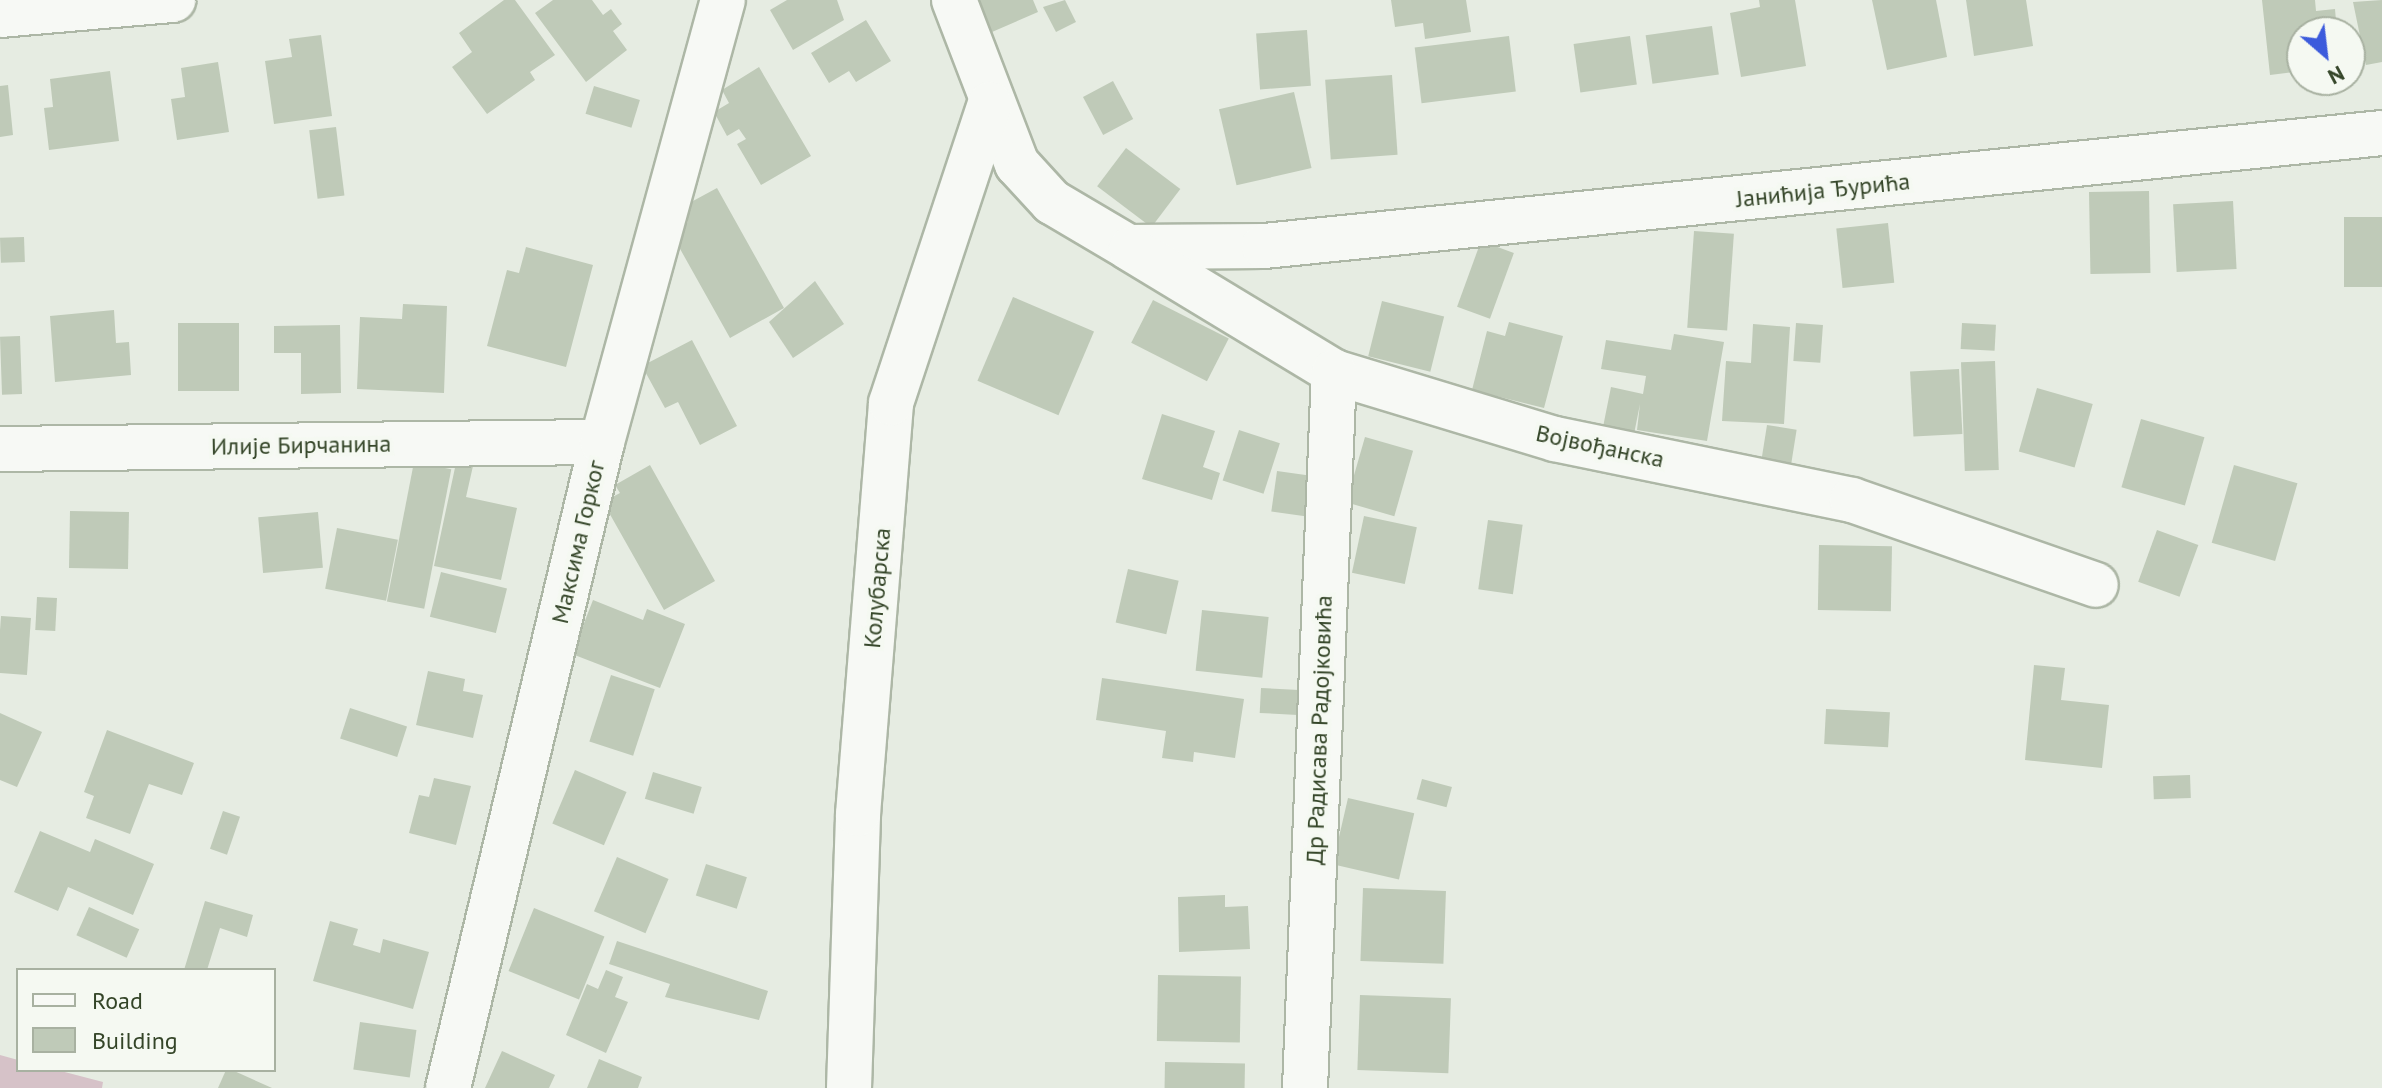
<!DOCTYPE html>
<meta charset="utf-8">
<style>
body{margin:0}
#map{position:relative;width:2382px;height:1088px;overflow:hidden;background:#e6ece2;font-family:"PT Sans",sans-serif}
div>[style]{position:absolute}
.green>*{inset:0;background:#d6c2c8}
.building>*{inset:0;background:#bfcab8;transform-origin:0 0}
.roads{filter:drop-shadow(2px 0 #adb7a6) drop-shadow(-2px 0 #adb7a6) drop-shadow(0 2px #adb7a6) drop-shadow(0 -2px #adb7a6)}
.minor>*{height:44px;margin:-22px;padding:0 22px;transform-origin:22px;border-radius:22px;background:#f7f9f5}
span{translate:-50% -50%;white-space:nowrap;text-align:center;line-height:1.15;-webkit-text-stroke:8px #f5f9f2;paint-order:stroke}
.street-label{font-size:24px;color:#344528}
.legend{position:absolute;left:16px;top:968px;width:260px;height:104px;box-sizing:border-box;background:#f5f9f2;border:2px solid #a8b1a1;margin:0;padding:10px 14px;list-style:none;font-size:24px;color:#344528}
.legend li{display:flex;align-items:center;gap:16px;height:40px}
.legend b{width:40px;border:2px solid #a8b1a1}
.north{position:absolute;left:2286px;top:16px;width:80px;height:80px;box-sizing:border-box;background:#f5f9f2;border:2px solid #a8b1a1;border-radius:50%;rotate:152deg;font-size:22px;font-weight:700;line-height:32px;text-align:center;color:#344528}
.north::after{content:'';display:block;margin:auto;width:28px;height:36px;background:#3c5bdc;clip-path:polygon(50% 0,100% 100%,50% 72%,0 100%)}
</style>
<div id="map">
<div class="green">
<i style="clip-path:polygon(0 1055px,18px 1060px,18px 1070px,57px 1070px,103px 1082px,102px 1088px,0 1088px)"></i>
</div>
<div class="building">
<i style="clip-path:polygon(504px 0,515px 0,555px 55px,530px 72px,535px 80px,487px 114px,452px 67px,472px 52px,459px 33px)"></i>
<i style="clip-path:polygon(553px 0,592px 0,603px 15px,611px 9px,622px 24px,613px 31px,627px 50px,586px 82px,535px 13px)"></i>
<i style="clip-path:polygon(787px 0,837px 0,844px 20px,793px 50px,770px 10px)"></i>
<i style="clip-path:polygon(979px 0,1033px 0,1038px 12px,992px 32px)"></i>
<i style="clip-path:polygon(1065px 0,1076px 22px,1056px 32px,1043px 7px)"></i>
<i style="clip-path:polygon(1391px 0,1466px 0,1471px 32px,1425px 39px,1423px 23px,1395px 27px)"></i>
<i style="clip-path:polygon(1759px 0,1795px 0,1806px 66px,1741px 77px,1730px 13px,1760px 7px)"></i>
<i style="clip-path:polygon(1872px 0,1936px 0,1947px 57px,1887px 70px)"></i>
<i style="clip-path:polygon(1966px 0,2026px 0,2033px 46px,1974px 56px)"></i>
<i style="clip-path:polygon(2262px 0,2315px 0,2316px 11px,2335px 9px,2337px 32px,2302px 32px,2302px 71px,2270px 75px)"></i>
<i style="clip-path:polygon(2382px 0,2382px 62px,2366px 65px,2353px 2px)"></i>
<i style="clip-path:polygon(866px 20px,891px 61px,856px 82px,849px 71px,829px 83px,811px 53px)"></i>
<i style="left:1712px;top:26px;width:49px;height:67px;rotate:82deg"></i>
<i style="left:1307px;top:30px;width:56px;height:51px;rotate:86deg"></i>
<i style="clip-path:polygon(321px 35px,332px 116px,274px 124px,265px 61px,292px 57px,289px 39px)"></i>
<i style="left:1509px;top:36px;width:56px;height:95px;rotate:83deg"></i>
<i style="left:1630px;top:36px;width:49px;height:57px;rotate:82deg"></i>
<i style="clip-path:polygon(218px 62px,229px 132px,177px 140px,171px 99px,185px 97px,181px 68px)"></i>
<i style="clip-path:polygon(759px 67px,811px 156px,761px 185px,737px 144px,746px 139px,739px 129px,727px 136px,714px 112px,729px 103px,722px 90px)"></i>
<i style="clip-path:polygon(110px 71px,119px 141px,49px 150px,44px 108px,53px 107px,50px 79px)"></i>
<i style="left:1392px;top:75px;width:80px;height:67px;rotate:86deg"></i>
<i style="left:1113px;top:81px;width:43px;height:34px;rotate:62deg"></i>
<i style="clip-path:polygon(8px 85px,13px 135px,0 137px,0 86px)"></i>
<i style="left:594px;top:86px;width:48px;height:29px;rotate:17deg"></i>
<i style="left:1294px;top:92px;width:78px;height:77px;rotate:77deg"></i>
<i style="left:336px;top:127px;width:69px;height:27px;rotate:83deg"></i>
<i style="left:1126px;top:148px;width:68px;height:48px;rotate:37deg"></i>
<i style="clip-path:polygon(717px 188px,784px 308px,730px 338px,670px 231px,688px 222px,680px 208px)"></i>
<i style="left:2149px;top:191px;width:82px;height:60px;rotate:89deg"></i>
<i style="left:2233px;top:201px;width:68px;height:60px;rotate:87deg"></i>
<i style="left:2382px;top:217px;width:70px;height:38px;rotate:90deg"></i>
<i style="left:1888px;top:223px;width:60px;height:52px;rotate:84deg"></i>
<i style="left:1694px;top:231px;width:40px;height:97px;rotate:4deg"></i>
<i style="left:24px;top:237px;width:25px;height:24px;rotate:88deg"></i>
<i style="left:1481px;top:241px;width:35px;height:70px;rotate:20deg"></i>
<i style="clip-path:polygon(526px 247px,593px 265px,566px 367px,487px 346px,507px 270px,519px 273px)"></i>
<i style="clip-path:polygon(815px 281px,844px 324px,793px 358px,769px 322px)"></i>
<i style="left:1013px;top:297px;width:88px;height:91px;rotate:23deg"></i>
<i style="left:1153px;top:300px;width:85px;height:48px;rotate:27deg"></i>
<i style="left:1382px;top:301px;width:64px;height:57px;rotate:14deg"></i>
<i style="clip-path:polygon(403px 304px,447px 306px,444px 393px,357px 389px,360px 317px,402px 319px)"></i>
<i style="clip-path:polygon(114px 310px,116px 343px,129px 342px,131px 375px,55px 382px,50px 316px)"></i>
<i style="clip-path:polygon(1509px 322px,1563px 336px,1544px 408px,1472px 390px,1487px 331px,1505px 336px)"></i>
<i style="left:178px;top:323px;width:61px;height:68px"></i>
<i style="left:1796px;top:323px;width:27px;height:38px;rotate:4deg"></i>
<i style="left:1962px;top:323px;width:34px;height:26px;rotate:3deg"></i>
<i style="clip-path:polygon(1753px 324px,1790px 327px,1784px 424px,1722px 421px,1726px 361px,1751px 363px)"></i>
<i style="clip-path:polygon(340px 325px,341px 393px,301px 394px,301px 353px,274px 353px,274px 326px)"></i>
<i style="clip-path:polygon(1674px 334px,1724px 342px,1707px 441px,1637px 430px,1640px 404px,1634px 434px,1603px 427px,1611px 387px,1643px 394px,1646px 376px,1601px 369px,1606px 340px,1671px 350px)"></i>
<i style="left:20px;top:336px;width:58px;height:20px;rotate:88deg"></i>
<i style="clip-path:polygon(692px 340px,737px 426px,700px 445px,678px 402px,665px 408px,642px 366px)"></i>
<i style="left:1995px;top:361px;width:109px;height:34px;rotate:88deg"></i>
<i style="left:1959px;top:369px;width:65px;height:49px;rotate:87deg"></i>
<i style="left:2037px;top:388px;width:58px;height:66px;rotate:16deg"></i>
<i style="clip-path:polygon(1162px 414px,1215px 431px,1203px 467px,1220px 473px,1212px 500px,1142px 479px)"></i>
<i style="left:2141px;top:419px;width:66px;height:71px;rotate:16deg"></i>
<i style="left:1767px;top:425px;width:30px;height:35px;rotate:9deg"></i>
<i style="left:1239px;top:430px;width:43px;height:53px;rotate:18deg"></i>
<i style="left:1365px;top:437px;width:50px;height:68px;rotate:16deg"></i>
<i style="left:414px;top:462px;width:38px;height:142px;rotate:11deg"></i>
<i style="clip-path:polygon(456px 463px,473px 466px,466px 497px,517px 508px,501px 580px,434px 566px)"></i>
<i style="clip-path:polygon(650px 465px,715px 581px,664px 610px,603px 502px,620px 493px,615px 485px)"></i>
<i style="left:2234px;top:465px;width:66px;height:81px;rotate:16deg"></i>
<i style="left:1277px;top:471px;width:36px;height:41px;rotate:8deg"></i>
<i style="left:70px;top:511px;width:59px;height:57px;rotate:1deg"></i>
<i style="left:318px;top:512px;width:56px;height:60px;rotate:85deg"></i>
<i style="left:1364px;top:516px;width:54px;height:58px;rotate:12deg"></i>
<i style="left:1488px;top:520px;width:35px;height:70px;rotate:8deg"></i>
<i style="left:337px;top:528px;width:62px;height:62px;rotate:11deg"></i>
<i style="left:2157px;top:530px;width:44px;height:55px;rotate:20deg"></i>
<i style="left:1819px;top:545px;width:73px;height:65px;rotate:1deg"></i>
<i style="left:1128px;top:569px;width:52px;height:55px;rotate:13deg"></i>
<i style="left:441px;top:572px;width:68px;height:46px;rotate:14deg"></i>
<i style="left:37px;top:597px;width:20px;height:33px;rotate:3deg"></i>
<i style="clip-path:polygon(593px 600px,643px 620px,647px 609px,685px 624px,660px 688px,572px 654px)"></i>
<i style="left:1202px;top:610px;width:67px;height:61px;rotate:6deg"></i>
<i style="left:1px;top:616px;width:30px;height:57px;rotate:4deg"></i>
<i style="clip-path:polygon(2034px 665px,2065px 668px,2061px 700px,2109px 705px,2102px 768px,2025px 760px)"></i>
<i style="clip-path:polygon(428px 671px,465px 679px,463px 691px,483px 695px,473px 738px,416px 725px)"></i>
<i style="left:611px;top:675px;width:46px;height:70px;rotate:18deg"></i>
<i style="clip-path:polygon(1102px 678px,1244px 699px,1235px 758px,1194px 752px,1193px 762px,1162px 758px,1166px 731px,1096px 720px)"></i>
<i style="left:1261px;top:688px;width:38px;height:25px;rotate:3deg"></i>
<i style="left:350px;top:708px;width:60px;height:32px;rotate:18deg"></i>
<i style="left:1826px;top:709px;width:64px;height:35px;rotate:3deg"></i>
<i style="clip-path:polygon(0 713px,42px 732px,17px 787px,0 780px)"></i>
<i style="clip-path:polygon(107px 730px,194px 763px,182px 795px,149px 784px,130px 834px,86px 818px,94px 796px,84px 792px)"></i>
<i style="left:575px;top:770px;width:56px;height:58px;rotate:23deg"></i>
<i style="left:653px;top:772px;width:51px;height:28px;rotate:17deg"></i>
<i style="left:2190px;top:775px;width:23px;height:37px;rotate:88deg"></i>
<i style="clip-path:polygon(434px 778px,471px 786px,456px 845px,409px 833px,419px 795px,429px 797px)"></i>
<i style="left:1422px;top:779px;width:31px;height:21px;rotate:15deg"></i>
<i style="left:1348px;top:798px;width:68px;height:68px;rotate:13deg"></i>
<i style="left:223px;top:811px;width:18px;height:40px;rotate:19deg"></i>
<i style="clip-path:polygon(40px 831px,90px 852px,95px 839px,154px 864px,133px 915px,68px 887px,58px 911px,14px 892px)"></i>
<i style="left:617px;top:857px;width:56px;height:59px;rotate:23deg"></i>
<i style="left:706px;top:864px;width:43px;height:33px;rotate:18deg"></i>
<i style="left:1363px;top:888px;width:83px;height:73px;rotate:2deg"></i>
<i style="clip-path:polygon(1225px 895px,1225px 907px,1248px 906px,1250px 949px,1179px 952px,1178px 897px)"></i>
<i style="clip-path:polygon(205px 901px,253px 915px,247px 937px,220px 928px,207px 970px,184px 970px)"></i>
<i style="left:89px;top:907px;width:55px;height:31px;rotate:24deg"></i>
<i style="left:534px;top:908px;width:76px;height:68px;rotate:22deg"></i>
<i style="clip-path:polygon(330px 921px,358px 929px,353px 945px,380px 953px,383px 939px,429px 952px,413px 1009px,313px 981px)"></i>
<i style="clip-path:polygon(617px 941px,768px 991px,759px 1020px,665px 997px,670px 984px,609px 964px)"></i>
<i style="clip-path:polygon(606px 970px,623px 977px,615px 997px,628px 1002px,606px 1053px,566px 1035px,587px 984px,598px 989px)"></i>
<i style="left:1158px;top:975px;width:83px;height:66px;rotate:1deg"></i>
<i style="left:1360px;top:995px;width:91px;height:75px;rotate:2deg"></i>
<i style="left:360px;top:1022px;width:57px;height:48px;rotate:8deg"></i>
<i style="clip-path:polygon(502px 1051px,555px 1075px,549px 1088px,485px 1088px)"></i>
<i style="clip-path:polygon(599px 1059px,642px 1077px,638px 1088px,587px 1088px)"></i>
<i style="left:1165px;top:1062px;width:80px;height:26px;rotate:1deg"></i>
<i style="clip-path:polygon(226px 1070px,232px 1070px,272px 1088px,218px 1088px)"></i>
</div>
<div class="roads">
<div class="minor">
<i style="left:954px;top:0;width:176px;rotate:69deg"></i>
<i style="left:1017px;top:164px;width:52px;rotate:47.4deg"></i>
<i style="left:1052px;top:202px;width:88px;rotate:30.6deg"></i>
<i style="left:1128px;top:247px;width:136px;rotate:-0.4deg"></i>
<i style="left:1264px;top:246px;width:1124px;rotate:-5.77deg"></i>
<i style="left:0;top:15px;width:174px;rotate:-5deg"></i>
<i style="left:1131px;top:249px;width:237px;rotate:31.2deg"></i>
<i style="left:1334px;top:372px;width:231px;rotate:16.9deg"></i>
<i style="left:1555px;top:439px;width:303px;rotate:11.6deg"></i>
<i style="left:1852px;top:500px;width:258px;rotate:19.2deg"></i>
<i style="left:0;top:449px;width:602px;rotate:-0.67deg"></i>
<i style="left:448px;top:1088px;width:664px;rotate:-76.59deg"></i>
<i style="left:602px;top:442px;width:458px;rotate:-74.7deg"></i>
<i style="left:849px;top:1088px;width:274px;rotate:-88.1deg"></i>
<i style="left:858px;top:814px;width:412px;rotate:-85.4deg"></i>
<i style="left:891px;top:403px;width:315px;rotate:-71.7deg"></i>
<i style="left:1305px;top:1088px;width:717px;rotate:-87.68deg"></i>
</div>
</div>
<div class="street-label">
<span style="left:1823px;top:190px;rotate:-6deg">Јанићија Ђурића</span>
<span style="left:301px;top:445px;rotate:-1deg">Илије Бирчанина</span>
<span style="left:1600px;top:446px;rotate:12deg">Војвођанска</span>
<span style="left:578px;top:542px;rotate:-77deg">Максима Горког</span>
<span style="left:877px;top:588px;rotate:-85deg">Колубарска</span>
<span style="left:1319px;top:730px;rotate:-88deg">Др Радисава Радојковића</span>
</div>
<ul class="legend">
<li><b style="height:10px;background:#f7f9f5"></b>Road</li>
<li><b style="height:22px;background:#bfcab8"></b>Building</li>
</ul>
<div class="north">N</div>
</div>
